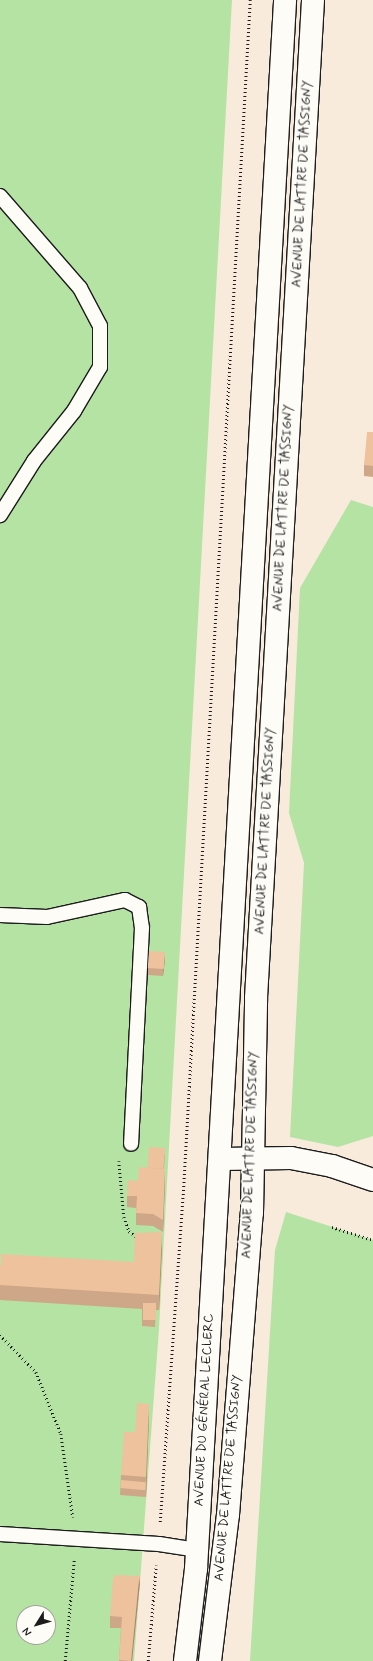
<!DOCTYPE html>
<meta charset="utf-8">
<style>
body{margin:0}
#map{position:relative;width:373px;height:1661px;overflow:hidden;background:#f9ebdc;font-family:Mynerve,sans-serif}
div>[style]{position:absolute}
.green>*{inset:0;background:#b4e3a3}
.path>*{height:2.5px;margin-top:-1.25px;transform-origin:0;background:repeating-linear-gradient(90deg,#1c1c1c 0 1px,transparent 0 4px)}
.roads{filter:drop-shadow(1px 0 #1c1c1c) drop-shadow(-1px 0 #1c1c1c) drop-shadow(0 1px #1c1c1c) drop-shadow(0 -1px #1c1c1c)}
.service>*{height:14px;margin:-7px;padding:0 7px;transform-origin:7px;border-radius:7px;background:#fdfcf7}
.minor>*{height:22px;margin:-11px;padding:0 11px;transform-origin:11px;border-radius:11px;background:#fdfcf7}
.primary>*{height:22px;margin:-11px;padding:0 11px;transform-origin:11px;border-radius:11px;background:#fdfcf7}
.wall>*{inset:0;background:#cea788}
.shaded-wall>*{inset:0;background:#a7886f}
.building>*{inset:0;background:#efc29e;transform-origin:0 0}
span{translate:-50% -50%;white-space:nowrap;text-align:center;line-height:1.15;-webkit-text-stroke:3px #fdfcf7;paint-order:stroke}
.street-label{font-size:13px;color:#1c1c1c}
.north{position:absolute;left:16px;top:1605px;width:40px;height:40px;box-sizing:border-box;background:#fdfcf7;border:1px solid #a3a29f;border-radius:50%;rotate:233deg;font-size:11px;font-weight:700;line-height:16px;text-align:center;color:#1c1c1c}
.north::after{content:'';display:block;margin:auto;width:14px;height:18px;background:#1c1c1c;clip-path:polygon(50% 0,100% 100%,50% 72%,0 100%)}
</style>
<div id="map">
<div class="green">
<i style="clip-path:polygon(evenodd,0 0,232px 0,159px 1329px,134px 1661px,0 1661px,0 0,24px 1613px,48px 1613px,48px 1637px,24px 1637px,24px 1613px)"></i>
<i style="clip-path:polygon(351px 500px,373px 507px,373px 1136px,338px 1147px,290px 1137px,304px 863px,289px 813px,300px 588px)"></i>
<i style="clip-path:polygon(286px 1212px,373px 1240px,373px 1661px,250px 1661px,275px 1250px)"></i>
</div>
<div class="path">
<i style="left:119px;top:1161px;width:56px;rotate:84.9deg"></i>
<i style="left:124px;top:1217px;width:15px;rotate:70deg"></i>
<i style="left:129px;top:1231px;width:10px;rotate:37deg"></i>
<i style="left:332px;top:1227px;width:43px;rotate:17.6deg"></i>
<i style="left:0;top:1335px;width:52px;rotate:45.8deg"></i>
<i style="left:36px;top:1372px;width:67px;rotate:68deg"></i>
<i style="left:61px;top:1434px;width:84px;rotate:81.8deg"></i>
<i style="left:160px;top:1522px;width:328px;rotate:-86deg"></i>
<i style="left:183px;top:1195px;width:1197px;rotate:-86.79deg"></i>
<i style="left:65px;top:1661px;width:101px;rotate:-84.9deg"></i>
<i style="left:148px;top:1661px;width:96px;rotate:-85.2deg"></i>
</div>
<div class="roads">
<div class="service">
<i style="left:0;top:196px;width:122px;rotate:49deg"></i>
<i style="left:80px;top:288px;width:43px;rotate:62.2deg"></i>
<i style="left:100px;top:326px;width:41px;rotate:90deg"></i>
<i style="left:100px;top:367px;width:51px;rotate:120.6deg"></i>
<i style="left:74px;top:411px;width:64px;rotate:128.7deg"></i>
<i style="left:34px;top:461px;width:64px;rotate:122.2deg"></i>
<i style="left:0;top:915px;width:47px;rotate:2.4deg"></i>
<i style="left:47px;top:917px;width:80px;rotate:-12.3deg"></i>
<i style="left:125px;top:900px;width:16px;rotate:27deg"></i>
<i style="left:139px;top:907px;width:21px;rotate:82deg"></i>
<i style="left:142px;top:928px;width:216px;rotate:92.9deg"></i>
<i style="left:0;top:1534px;width:159px;rotate:3.6deg"></i>
<i style="left:159px;top:1544px;width:38px;rotate:9deg"></i>
</div>
<div class="minor">
<i style="left:220px;top:1159px;width:71px;rotate:-0.8deg"></i>
<i style="left:291px;top:1158px;width:42px;rotate:11deg"></i>
<i style="left:332px;top:1166px;width:43px;rotate:18.9deg"></i>
</div>
<div class="primary">
<i style="left:185px;top:1661px;width:93px;rotate:-83.2deg"></i>
<i style="left:196px;top:1569px;width:1572px;rotate:-86.75deg"></i>
<i style="left:210px;top:1661px;width:147px;rotate:-83deg"></i>
<i style="left:228px;top:1515px;width:303px;rotate:-85.5deg"></i>
<i style="left:252px;top:1213px;width:215px;rotate:-88.9deg"></i>
<i style="left:256px;top:998px;width:1000px;rotate:-86.73deg"></i>
</div>
</div>
<div class="wall">
<i style="clip-path:polygon(373px 432px,373px 477px,364px 476px,364px 465px)"></i>
<i style="clip-path:polygon(165px 959px,163px 976px,148px 975px,148px 968px)"></i>
<i style="clip-path:polygon(165px 1154px,164px 1169px,165px 1181px,163px 1232px,153px 1226px,136px 1225px,136px 1208px,127px 1207px,127px 1196px,147px 1168px)"></i>
<i style="clip-path:polygon(162px 1247px,159px 1310px,156px 1310px,155px 1327px,142px 1326px,142px 1309px,0 1300px,0 1265px,134px 1262px)"></i>
<i style="clip-path:polygon(149px 1415px,146px 1497px,120px 1495px,121px 1475px,135px 1432px)"></i>
<i style="clip-path:polygon(140px 1582px,132px 1661px,119px 1661px,121px 1628px,110px 1628px,110px 1616px)"></i>
</div>
<div class="shaded-wall">
<i style="clip-path:polygon(165px 952px,165px 959px,163px 976px,163px 970px)"></i>
<i style="clip-path:polygon(165px 1169px,165px 1181px,163px 1232px,163px 1220px)"></i>
<i style="clip-path:polygon(162px 1232px,162px 1247px,159px 1310px,159px 1295px)"></i>
<i style="clip-path:polygon(149px 1404px,149px 1415px,146px 1497px,146px 1477px)"></i>
<i style="clip-path:polygon(140px 1576px,140px 1582px,132px 1661px,131px 1661px,139px 1579px)"></i>
</div>
<div class="building">
<i style="clip-path:polygon(367px 432px,373px 432px,373px 466px,364px 465px)"></i>
<i style="left:149px;top:951px;width:16px;height:17px;rotate:4deg"></i>
<i style="left:149px;top:1147px;width:16px;height:21px;rotate:4deg"></i>
<i style="clip-path:polygon(139px 1167px,165px 1169px,163px 1220px,153px 1214px,136px 1213px,137px 1196px,127px 1196px,128px 1180px,138px 1181px)"></i>
<i style="clip-path:polygon(162px 1232px,159px 1295px,0 1285px,0 1265px,1px 1265px,1px 1254px,134px 1262px,135px 1233px)"></i>
<i style="left:143px;top:1303px;width:13px;height:17px"></i>
<i style="clip-path:polygon(137px 1403px,149px 1404px,146px 1477px,121px 1475px,124px 1432px,135px 1432px)"></i>
<i style="left:121px;top:1480px;width:25px;height:8px;rotate:5deg"></i>
<i style="clip-path:polygon(114px 1575px,140px 1576px,139px 1584px,139px 1579px,114px 1578px)"></i>
<i style="clip-path:polygon(113px 1578px,139px 1579px,131px 1661px,119px 1660px,122px 1617px,110px 1616px)"></i>
</div>
<div class="street-label">
<span style="left:303px;top:184px;rotate:-87deg">AVENUE DE LATTRE DE TASSIGNY</span>
<span style="left:284px;top:508px;rotate:-87deg">AVENUE DE LATTRE DE TASSIGNY</span>
<span style="left:266px;top:831px;rotate:-87deg">AVENUE DE LATTRE DE TASSIGNY</span>
<span style="left:251px;top:1155px;rotate:-88deg">AVENUE DE LATTRE DE TASSIGNY</span>
<span style="left:205px;top:1410px;rotate:-87deg">AVENUE DU GÉNÉRAL LECLERC</span>
<span style="left:229px;top:1478px;rotate:-85deg">AVENUE DE LATTRE DE TASSIGNY</span>
</div>
<div class="north">N</div>
</div>
